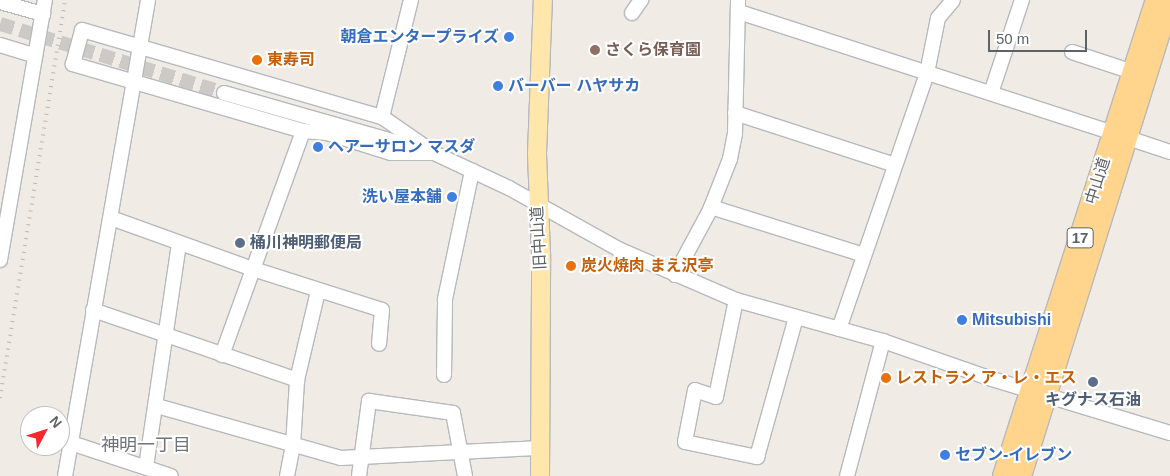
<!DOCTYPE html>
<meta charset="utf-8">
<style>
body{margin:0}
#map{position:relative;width:1170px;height:476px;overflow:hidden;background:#f0ece5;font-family:Arial,"Noto Sans JP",sans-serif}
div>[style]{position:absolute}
.minor-tunnel>*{height:14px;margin-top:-7px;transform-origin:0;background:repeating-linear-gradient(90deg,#cbcac6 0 14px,transparent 0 21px)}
.roads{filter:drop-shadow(1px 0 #b6b9bd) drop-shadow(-1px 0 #b6b9bd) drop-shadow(0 1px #b6b9bd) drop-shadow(0 -1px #b6b9bd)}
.minor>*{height:14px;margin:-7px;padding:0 7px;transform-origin:7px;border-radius:7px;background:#fff}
.major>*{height:18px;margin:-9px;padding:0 9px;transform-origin:9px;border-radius:9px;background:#ffe7ab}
.highway>*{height:20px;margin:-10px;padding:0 10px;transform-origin:10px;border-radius:10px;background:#ffd58d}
.rail>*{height:4px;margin-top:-2px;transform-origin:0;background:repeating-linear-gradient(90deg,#b4b5b6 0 1px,transparent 0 7px)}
.dots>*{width:14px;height:14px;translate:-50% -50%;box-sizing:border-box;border:2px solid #fff;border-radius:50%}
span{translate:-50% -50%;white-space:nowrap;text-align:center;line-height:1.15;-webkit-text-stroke:4px #fff;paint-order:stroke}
.shield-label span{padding:1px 4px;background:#fff;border:1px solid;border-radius:4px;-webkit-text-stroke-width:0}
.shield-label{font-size:15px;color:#5d6267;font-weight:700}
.shop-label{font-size:16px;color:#366cbe;font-weight:700}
.right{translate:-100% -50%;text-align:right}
.left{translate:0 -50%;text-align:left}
.education-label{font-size:16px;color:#785e54;font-weight:700}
.food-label{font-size:16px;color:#c56008;font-weight:700}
.street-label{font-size:16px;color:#5d6267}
.service-label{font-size:16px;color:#4e5e75;font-weight:700}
.neighbourhood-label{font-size:18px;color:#6e7479}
.north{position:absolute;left:20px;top:406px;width:50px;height:50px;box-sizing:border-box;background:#fff;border:1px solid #bec0c2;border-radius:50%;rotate:50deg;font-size:14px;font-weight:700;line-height:20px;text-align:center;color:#5d6267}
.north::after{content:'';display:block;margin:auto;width:18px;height:22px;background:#f5272f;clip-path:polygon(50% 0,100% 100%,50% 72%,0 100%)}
.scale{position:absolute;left:988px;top:30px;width:99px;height:22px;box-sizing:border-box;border:2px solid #5d6267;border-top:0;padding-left:6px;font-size:15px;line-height:18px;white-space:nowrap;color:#5d6267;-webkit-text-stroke:4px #fff;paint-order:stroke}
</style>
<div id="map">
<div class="minor-tunnel">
<i style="left:0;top:24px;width:234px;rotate:17.1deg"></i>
</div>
<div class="roads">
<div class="minor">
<i style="left:0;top:2px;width:45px;rotate:15.6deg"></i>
<i style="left:739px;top:12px;width:393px;rotate:17.9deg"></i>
<i style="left:632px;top:13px;width:16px;rotate:-55deg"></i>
<i style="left:82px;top:30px;width:312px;rotate:16.2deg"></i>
<i style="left:382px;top:117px;width:63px;rotate:34.7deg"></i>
<i style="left:434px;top:153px;width:43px;rotate:180deg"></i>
<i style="left:391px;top:153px;width:67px;rotate:-162.6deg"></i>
<i style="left:327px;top:133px;width:24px;rotate:-175deg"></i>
<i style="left:303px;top:131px;width:240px;rotate:-163.8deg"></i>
<i style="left:73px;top:64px;width:35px;rotate:-75deg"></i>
<i style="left:0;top:45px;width:37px;rotate:17deg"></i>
<i style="left:1072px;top:52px;width:64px;rotate:18.2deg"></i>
<i style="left:224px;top:93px;width:218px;rotate:15.9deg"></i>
<i style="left:434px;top:153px;width:83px;rotate:25deg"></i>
<i style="left:509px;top:188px;width:125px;rotate:29.2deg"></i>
<i style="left:618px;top:249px;width:129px;rotate:23.4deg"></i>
<i style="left:736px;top:300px;width:153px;rotate:15.6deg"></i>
<i style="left:883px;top:341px;width:115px;rotate:19.2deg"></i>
<i style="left:992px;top:379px;width:186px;rotate:16.9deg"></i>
<i style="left:991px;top:93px;width:98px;rotate:-71.6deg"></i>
<i style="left:735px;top:113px;width:168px;rotate:18deg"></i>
<i style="left:382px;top:117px;width:121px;rotate:-76.1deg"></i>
<i style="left:1128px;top:138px;width:44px;rotate:18.4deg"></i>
<i style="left:711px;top:207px;width:160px;rotate:17.4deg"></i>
<i style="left:111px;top:218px;width:151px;rotate:19.8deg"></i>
<i style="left:253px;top:269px;width:135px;rotate:17.6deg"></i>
<i style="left:382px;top:310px;width:34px;rotate:95deg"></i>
<i style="left:0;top:260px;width:264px;rotate:-80.2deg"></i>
<i style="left:675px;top:275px;width:74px;rotate:-61.7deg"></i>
<i style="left:710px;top:210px;width:55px;rotate:-68.6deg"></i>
<i style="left:730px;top:159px;width:25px;rotate:-79deg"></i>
<i style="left:735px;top:134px;width:134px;rotate:-88.7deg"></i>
<i style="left:736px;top:300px;width:99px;rotate:101.7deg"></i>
<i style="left:716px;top:397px;width:22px;rotate:-162deg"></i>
<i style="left:695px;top:390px;width:53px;rotate:100.9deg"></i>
<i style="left:685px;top:442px;width:74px;rotate:11.8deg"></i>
<i style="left:757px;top:457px;width:145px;rotate:-74.4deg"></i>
<i style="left:93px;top:310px;width:216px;rotate:18.9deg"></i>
<i style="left:839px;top:329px;width:271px;rotate:-71deg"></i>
<i style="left:927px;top:73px;width:56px;rotate:-78.7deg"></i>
<i style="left:938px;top:18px;width:23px;rotate:-50deg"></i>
<i style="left:222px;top:355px;width:238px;rotate:-70.1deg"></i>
<i style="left:444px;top:375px;width:76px;rotate:-89.2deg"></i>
<i style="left:445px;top:299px;width:131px;rotate:-78.1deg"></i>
<i style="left:157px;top:406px;width:191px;rotate:15.8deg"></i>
<i style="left:341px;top:458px;width:200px;rotate:-2.9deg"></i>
<i style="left:71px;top:443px;width:105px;rotate:18.3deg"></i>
<i style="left:146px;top:467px;width:226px;rotate:-81.6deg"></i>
<i style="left:65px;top:476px;width:483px;rotate:-80.1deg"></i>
<i style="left:287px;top:476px;width:31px;rotate:-79deg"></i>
<i style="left:293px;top:446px;width:66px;rotate:-86.5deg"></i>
<i style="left:297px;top:380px;width:91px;rotate:-76.7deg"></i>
<i style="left:359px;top:476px;width:76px;rotate:-82.4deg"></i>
<i style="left:369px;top:401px;width:85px;rotate:8.1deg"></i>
<i style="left:453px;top:413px;width:64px;rotate:79.2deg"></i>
<i style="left:847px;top:476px;width:140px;rotate:-75.1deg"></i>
</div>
<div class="major">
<i style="left:540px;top:476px;width:222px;rotate:-89.7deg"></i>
<i style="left:541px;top:254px;width:101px;rotate:-92.3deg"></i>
<i style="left:537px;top:153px;width:153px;rotate:-87.8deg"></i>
</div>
<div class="highway">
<i style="left:1003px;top:476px;width:500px;rotate:-72.2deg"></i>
<i style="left:1021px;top:476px;width:499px;rotate:-72.6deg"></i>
</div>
</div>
<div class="rail">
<i style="left:0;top:398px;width:403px;rotate:-80.7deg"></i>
</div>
<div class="dots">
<i style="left:509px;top:37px;background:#3f7fe0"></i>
<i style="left:595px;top:50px;background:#8d6e63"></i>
<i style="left:257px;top:60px;background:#e8710a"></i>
<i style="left:498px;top:86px;background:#3f7fe0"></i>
<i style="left:318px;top:147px;background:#3f7fe0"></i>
<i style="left:452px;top:197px;background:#3f7fe0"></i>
<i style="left:240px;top:243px;background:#5c6f8a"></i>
<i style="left:571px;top:266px;background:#e8710a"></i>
<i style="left:962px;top:320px;background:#3f7fe0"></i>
<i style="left:886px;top:378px;background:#e8710a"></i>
<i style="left:1093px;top:382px;background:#5c6f8a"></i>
<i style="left:945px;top:455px;background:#3f7fe0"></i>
</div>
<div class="shield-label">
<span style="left:1080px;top:238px">17</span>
</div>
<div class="shop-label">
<span class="right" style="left:499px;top:37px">朝倉エンタープライズ</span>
<span class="left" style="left:508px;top:86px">バーバー ハヤサカ</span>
<span class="left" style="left:328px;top:147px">ヘアーサロン マスダ</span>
<span class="right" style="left:442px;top:197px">洗い屋本舗</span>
<span class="left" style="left:972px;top:320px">Mitsubishi</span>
<span class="left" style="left:955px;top:455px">セブン-イレブン</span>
</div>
<div class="education-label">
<span class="left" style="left:605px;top:50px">さくら保育園</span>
</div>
<div class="food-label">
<span class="left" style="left:267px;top:60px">東寿司</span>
<span class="left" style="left:581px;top:266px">炭火焼肉 まえ沢亭</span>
<span class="left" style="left:896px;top:378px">レストラン ア・レ・エス</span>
</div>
<div class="street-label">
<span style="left:1098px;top:181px;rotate:-73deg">中山道</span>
<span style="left:539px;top:238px;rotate:-93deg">旧中山道</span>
</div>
<div class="service-label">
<span class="left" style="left:250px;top:243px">桶川神明郵便局</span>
<span style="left:1093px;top:400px">キグナス石油</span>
</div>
<div class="neighbourhood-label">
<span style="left:146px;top:445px">神明一丁目</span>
</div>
<div class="north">N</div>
<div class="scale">50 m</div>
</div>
